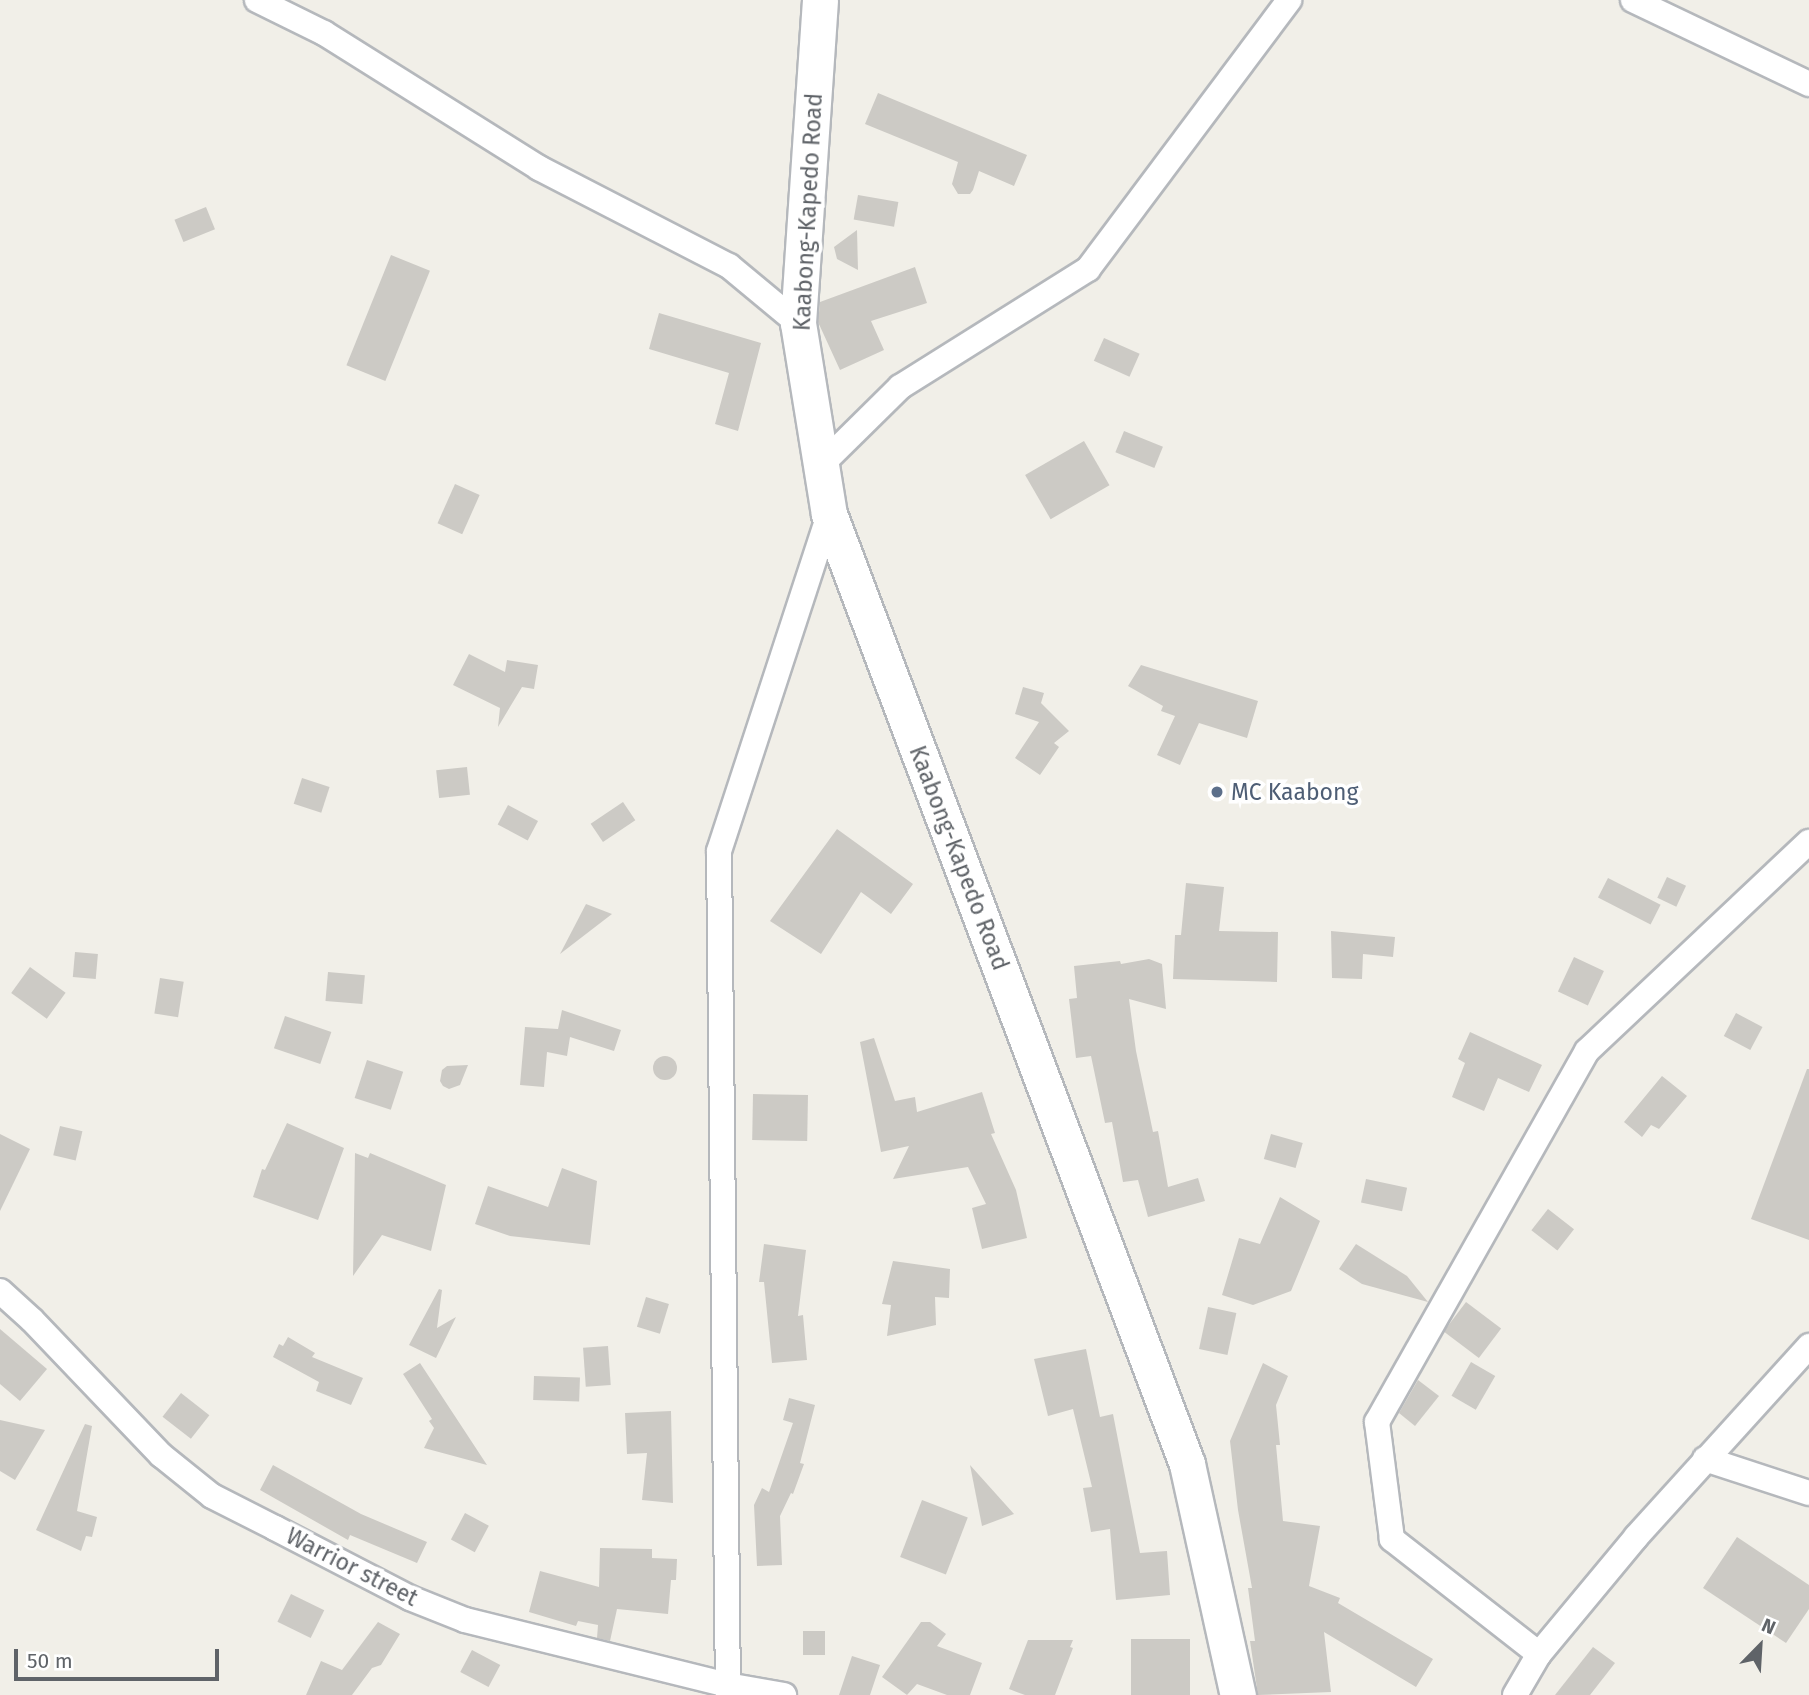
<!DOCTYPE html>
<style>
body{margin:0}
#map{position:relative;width:1809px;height:1695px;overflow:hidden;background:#f1efe8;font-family:"Fira Sans",sans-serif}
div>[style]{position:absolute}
.building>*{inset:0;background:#cccac5;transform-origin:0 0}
.round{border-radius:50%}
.roads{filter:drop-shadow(2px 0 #b5b8bc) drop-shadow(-2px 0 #b5b8bc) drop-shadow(0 2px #b5b8bc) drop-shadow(0 -2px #b5b8bc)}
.street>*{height:24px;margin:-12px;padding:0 12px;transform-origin:12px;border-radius:12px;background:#fff}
.secondary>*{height:35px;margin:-17.5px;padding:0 17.5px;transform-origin:17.5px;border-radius:17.5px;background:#fff}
.dots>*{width:19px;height:19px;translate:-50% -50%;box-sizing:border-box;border:4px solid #fff;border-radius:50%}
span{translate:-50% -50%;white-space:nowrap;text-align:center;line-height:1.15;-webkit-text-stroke:7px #fff;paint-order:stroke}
.street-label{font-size:23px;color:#5f6368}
.service-label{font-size:23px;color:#4e5e75}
.left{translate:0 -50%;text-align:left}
.north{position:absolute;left:1725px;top:1611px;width:70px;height:70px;-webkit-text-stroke:5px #fff;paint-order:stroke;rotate:24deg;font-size:19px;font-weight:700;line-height:28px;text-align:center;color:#5f6368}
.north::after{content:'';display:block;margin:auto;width:24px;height:32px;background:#5f6368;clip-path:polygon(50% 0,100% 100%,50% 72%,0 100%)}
.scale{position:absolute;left:14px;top:1649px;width:205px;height:32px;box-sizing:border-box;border:4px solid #5f6368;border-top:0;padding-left:9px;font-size:21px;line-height:24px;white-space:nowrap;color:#5f6368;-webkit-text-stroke:5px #fff;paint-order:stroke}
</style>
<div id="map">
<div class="building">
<i style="clip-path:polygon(878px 93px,1027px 155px,1014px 186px,979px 171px,973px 190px,970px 194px,958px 194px,952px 184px,958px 162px,865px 124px)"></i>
<i style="left:858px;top:195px;width:41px;height:25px;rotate:10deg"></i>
<i style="left:206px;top:207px;width:24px;height:34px;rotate:68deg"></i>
<i style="clip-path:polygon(857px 230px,858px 270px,837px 259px,834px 247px)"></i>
<i style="left:391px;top:255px;width:42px;height:119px;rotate:22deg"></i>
<i style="clip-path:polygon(915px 267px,927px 303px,871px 321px,884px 350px,840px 370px,818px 322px,820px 302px)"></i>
<i style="clip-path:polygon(659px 313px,761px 343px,738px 431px,715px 424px,729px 373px,649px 349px)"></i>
<i style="left:1104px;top:338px;width:39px;height:25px;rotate:24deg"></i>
<i style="left:1124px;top:431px;width:42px;height:23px;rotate:22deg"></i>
<i style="left:1084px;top:441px;width:51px;height:68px;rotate:60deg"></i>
<i style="left:455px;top:484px;width:27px;height:43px;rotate:24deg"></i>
<i style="clip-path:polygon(469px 654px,505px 672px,507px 660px,538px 665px,534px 689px,522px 687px,498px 727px,500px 708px,453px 685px)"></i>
<i style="clip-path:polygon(1141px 665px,1258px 701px,1247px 738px,1199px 723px,1180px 765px,1157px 755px,1175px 716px,1161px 711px,1163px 706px,1128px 686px)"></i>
<i style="clip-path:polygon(1023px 687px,1044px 693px,1041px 703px,1069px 731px,1054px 743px,1059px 747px,1040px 775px,1015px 758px,1039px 722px,1015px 714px)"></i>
<i style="left:467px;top:767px;width:28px;height:31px;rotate:84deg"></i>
<i style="left:302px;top:778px;width:29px;height:27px;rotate:18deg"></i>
<i style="left:623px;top:802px;width:22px;height:39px;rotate:56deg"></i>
<i style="left:508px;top:805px;width:34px;height:22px;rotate:28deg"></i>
<i style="clip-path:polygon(837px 829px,913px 884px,891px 914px,861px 892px,821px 954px,770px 921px)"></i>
<i style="left:1667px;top:877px;width:21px;height:23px;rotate:25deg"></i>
<i style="left:1608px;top:878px;width:59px;height:22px;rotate:27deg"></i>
<i style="clip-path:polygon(1186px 883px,1224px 887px,1219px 931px,1278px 932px,1277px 982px,1173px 979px,1175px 935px,1181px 935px)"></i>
<i style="clip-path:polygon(586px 904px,612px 914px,560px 954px)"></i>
<i style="clip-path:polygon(1331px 931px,1395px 937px,1393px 957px,1363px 954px,1362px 979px,1332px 978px)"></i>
<i style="left:75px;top:952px;width:23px;height:25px;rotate:5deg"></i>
<i style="left:1574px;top:957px;width:33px;height:38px;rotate:25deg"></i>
<i style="clip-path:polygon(1149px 959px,1162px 964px,1166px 1009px,1129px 999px,1136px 1051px,1153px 1132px,1158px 1131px,1168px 1187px,1198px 1178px,1205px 1201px,1148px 1217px,1138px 1180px,1123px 1182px,1112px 1122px,1105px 1123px,1091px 1056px,1076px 1058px,1069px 999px,1077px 998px,1074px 966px,1120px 961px,1121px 964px)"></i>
<i style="left:30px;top:967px;width:44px;height:32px;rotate:36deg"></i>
<i style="left:328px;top:972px;width:37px;height:29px;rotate:5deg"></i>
<i style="left:160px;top:978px;width:24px;height:36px;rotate:9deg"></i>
<i style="clip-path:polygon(562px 1010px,621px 1030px,614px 1051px,570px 1037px,567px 1056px,547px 1052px,544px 1087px,520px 1085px,525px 1027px,558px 1029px)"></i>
<i style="left:1736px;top:1013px;width:30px;height:26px;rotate:28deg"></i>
<i style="left:285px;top:1016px;width:49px;height:34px;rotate:19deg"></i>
<i style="clip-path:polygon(1470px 1032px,1542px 1065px,1529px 1092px,1498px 1078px,1484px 1111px,1452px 1097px,1465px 1063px,1458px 1059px)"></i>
<i style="clip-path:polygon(874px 1038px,895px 1101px,915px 1097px,917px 1112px,982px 1092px,995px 1133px,991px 1134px,1016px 1190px,1027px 1238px,982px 1249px,972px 1208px,986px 1204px,968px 1167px,893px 1179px,909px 1146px,881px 1152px,860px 1042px)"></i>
<i class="round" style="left:653px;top:1056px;width:24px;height:24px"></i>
<i style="left:367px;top:1060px;width:38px;height:40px;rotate:18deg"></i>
<i style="clip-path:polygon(468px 1065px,460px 1085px,449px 1089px,443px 1086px,440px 1081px,442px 1070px,447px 1066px)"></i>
<i style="clip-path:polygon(1807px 1069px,1809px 1069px,1809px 1240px,1751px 1219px)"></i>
<i style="clip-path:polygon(1662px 1076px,1687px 1096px,1659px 1129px,1651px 1125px,1642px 1137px,1624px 1122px)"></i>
<i style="left:753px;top:1094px;width:55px;height:46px;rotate:1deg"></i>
<i style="clip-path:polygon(287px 1123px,344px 1148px,318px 1220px,253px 1197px,262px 1169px,265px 1170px)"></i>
<i style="left:60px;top:1126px;width:23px;height:30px;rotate:13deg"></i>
<i style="clip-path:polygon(0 1134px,30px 1149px,0 1211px)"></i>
<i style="left:1271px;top:1134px;width:33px;height:26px;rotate:16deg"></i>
<i style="clip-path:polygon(355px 1153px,368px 1158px,370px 1153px,446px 1185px,431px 1251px,382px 1235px,353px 1276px)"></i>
<i style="clip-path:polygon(562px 1168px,597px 1181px,590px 1245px,510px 1236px,475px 1224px,488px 1186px,548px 1207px)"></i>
<i style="left:1366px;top:1179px;width:42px;height:24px;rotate:12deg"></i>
<i style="clip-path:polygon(1280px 1197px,1320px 1221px,1291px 1291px,1253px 1305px,1222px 1295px,1239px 1238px,1260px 1244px)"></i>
<i style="left:1548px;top:1209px;width:33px;height:27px;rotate:38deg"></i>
<i style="clip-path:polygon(764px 1244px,806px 1250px,798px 1316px,803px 1315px,807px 1360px,772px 1363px,764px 1282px,759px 1282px)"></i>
<i style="clip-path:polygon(1356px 1244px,1407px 1276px,1428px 1302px,1362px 1284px,1339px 1269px)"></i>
<i style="clip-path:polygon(893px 1261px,950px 1269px,949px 1298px,935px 1297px,936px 1325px,887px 1336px,891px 1305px,882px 1304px)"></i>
<i style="clip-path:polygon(439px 1289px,442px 1290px,437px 1328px,456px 1317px,436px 1358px,409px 1345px)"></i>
<i style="left:646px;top:1297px;width:24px;height:31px;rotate:17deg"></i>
<i style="left:1466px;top:1302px;width:44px;height:37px;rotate:37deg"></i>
<i style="left:1208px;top:1307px;width:29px;height:43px;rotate:12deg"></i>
<i style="clip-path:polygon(0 1329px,47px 1369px,20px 1401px,0 1384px)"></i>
<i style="clip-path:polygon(288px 1337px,315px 1353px,312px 1357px,363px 1378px,351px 1405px,316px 1391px,319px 1382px,273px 1357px,279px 1344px,283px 1346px)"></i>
<i style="left:608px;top:1346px;width:39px;height:25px;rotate:86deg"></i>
<i style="clip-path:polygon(1086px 1349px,1100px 1417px,1113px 1414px,1140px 1553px,1167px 1551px,1170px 1595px,1116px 1600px,1110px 1529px,1091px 1532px,1083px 1488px,1092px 1487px,1073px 1409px,1048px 1416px,1034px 1359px)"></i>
<i style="left:1471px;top:1362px;width:28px;height:39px;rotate:30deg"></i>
<i style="clip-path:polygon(420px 1363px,487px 1465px,424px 1448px,434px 1428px,429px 1421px,432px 1419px,403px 1374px)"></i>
<i style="clip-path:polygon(1263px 1363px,1288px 1376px,1276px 1405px,1280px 1445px,1276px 1445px,1283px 1521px,1320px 1526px,1309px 1586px,1340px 1598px,1338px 1603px,1433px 1659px,1416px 1687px,1324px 1632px,1331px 1692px,1258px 1695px,1250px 1641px,1255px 1641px,1248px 1588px,1252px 1588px,1238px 1510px,1230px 1441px)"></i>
<i style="left:534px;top:1376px;width:46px;height:24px;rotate:2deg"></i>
<i style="clip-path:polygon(1418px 1380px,1439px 1396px,1415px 1426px,1399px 1413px)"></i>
<i style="left:181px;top:1393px;width:36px;height:30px;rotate:38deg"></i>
<i style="clip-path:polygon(789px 1398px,815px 1405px,800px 1463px,804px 1464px,793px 1494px,791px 1493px,780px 1516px,782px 1565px,757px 1566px,754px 1505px,762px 1488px,769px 1492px,793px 1423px,783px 1420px)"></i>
<i style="clip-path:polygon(671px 1411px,673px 1503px,642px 1500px,647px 1453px,627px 1454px,625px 1413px)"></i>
<i style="clip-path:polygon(0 1420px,45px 1430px,15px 1480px,0 1471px)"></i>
<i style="clip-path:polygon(85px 1424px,92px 1426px,77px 1511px,97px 1517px,92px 1537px,86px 1536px,81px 1551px,36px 1530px)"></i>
<i style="clip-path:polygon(273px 1465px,361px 1514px,427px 1542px,417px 1563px,350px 1535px,348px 1540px,260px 1490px)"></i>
<i style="clip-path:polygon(970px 1465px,1014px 1514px,982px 1526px)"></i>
<i style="left:922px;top:1500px;width:49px;height:61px;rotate:21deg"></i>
<i style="left:465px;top:1513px;width:27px;height:30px;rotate:28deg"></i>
<i style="clip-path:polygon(1737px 1537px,1809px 1585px,1809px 1609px,1786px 1643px,1703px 1588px)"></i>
<i style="clip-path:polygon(600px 1548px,652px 1549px,652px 1558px,677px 1559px,676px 1580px,671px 1580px,668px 1614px,617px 1609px,610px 1641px,597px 1638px,598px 1625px,578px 1621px,576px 1626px,529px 1612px,540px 1571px,599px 1587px)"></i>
<i style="left:291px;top:1594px;width:37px;height:31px;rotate:26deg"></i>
<i style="clip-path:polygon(378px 1622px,400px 1634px,381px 1665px,372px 1668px,352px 1695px,306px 1695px,321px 1661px,342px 1670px)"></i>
<i style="clip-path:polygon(921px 1622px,930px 1622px,946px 1634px,937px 1646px,982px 1663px,970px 1695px,947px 1695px,917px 1684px,907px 1695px,882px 1677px)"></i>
<i style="left:803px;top:1631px;width:22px;height:24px"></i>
<i style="left:1131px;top:1639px;width:59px;height:56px"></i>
<i style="clip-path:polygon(1028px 1640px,1073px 1640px,1070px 1647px,1073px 1648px,1055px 1695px,1025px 1695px,1009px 1689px)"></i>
<i style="clip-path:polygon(1593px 1647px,1615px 1663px,1590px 1695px,1555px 1695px)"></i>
<i style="left:472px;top:1650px;width:32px;height:25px;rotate:28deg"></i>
<i style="clip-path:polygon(852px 1656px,880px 1665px,870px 1695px,839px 1695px)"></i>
</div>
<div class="roads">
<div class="street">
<i style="left:257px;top:0;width:75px;rotate:26.2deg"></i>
<i style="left:324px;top:33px;width:254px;rotate:32.1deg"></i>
<i style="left:539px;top:168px;width:214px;rotate:27.3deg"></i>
<i style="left:729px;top:266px;width:89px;rotate:39.6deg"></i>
<i style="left:1633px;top:0;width:195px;rotate:25.5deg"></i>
<i style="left:822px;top:464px;width:110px;rotate:-44.6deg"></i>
<i style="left:900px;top:387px;width:222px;rotate:-32.1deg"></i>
<i style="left:1088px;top:269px;width:336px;rotate:-53.2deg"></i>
<i style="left:0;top:1291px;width:43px;rotate:42.2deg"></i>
<i style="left:32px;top:1320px;width:187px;rotate:46.3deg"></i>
<i style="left:161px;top:1455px;width:65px;rotate:38.8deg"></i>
<i style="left:212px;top:1496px;width:71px;rotate:26.9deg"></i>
<i style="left:275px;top:1528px;width:152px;rotate:27.4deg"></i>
<i style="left:410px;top:1598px;width:59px;rotate:21.8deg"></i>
<i style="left:465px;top:1620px;width:270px;rotate:13.9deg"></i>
<i style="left:727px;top:1685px;width:58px;rotate:10deg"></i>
<i style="left:1705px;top:1459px;width:109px;rotate:18.1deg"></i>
<i style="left:1539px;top:1654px;width:187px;rotate:-142deg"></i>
<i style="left:1392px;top:1539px;width:118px;rotate:-97.3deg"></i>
<i style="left:1377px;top:1422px;width:426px;rotate:-60.5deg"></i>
<i style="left:1587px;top:1051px;width:305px;rotate:-43.3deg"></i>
<i style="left:728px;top:1695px;width:844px;rotate:-90.61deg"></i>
<i style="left:719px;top:851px;width:354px;rotate:-71.9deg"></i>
<i style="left:1515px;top:1695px;width:48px;rotate:-59.7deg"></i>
<i style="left:1539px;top:1654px;width:152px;rotate:-50.3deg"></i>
<i style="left:1636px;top:1537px;width:258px;rotate:-47.8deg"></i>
</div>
<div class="secondary">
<i style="left:820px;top:0;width:324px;rotate:93.9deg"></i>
<i style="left:798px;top:323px;width:193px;rotate:80.8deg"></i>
<i style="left:829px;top:514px;width:1015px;rotate:69.35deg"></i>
<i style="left:1187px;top:1464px;width:237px;rotate:77.6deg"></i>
</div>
</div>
<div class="dots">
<i style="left:1217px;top:792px;background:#5c6f8a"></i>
</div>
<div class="street-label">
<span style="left:808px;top:212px;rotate:-87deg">Kaabong-Kapedo Road</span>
<span style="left:959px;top:858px;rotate:69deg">Kaabong-Kapedo Road</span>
<span style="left:352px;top:1567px;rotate:27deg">Warrior street</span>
</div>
<div class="service-label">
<span class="left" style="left:1231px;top:792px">MC Kaabong</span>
</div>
<div class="north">N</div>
<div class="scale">50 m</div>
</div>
